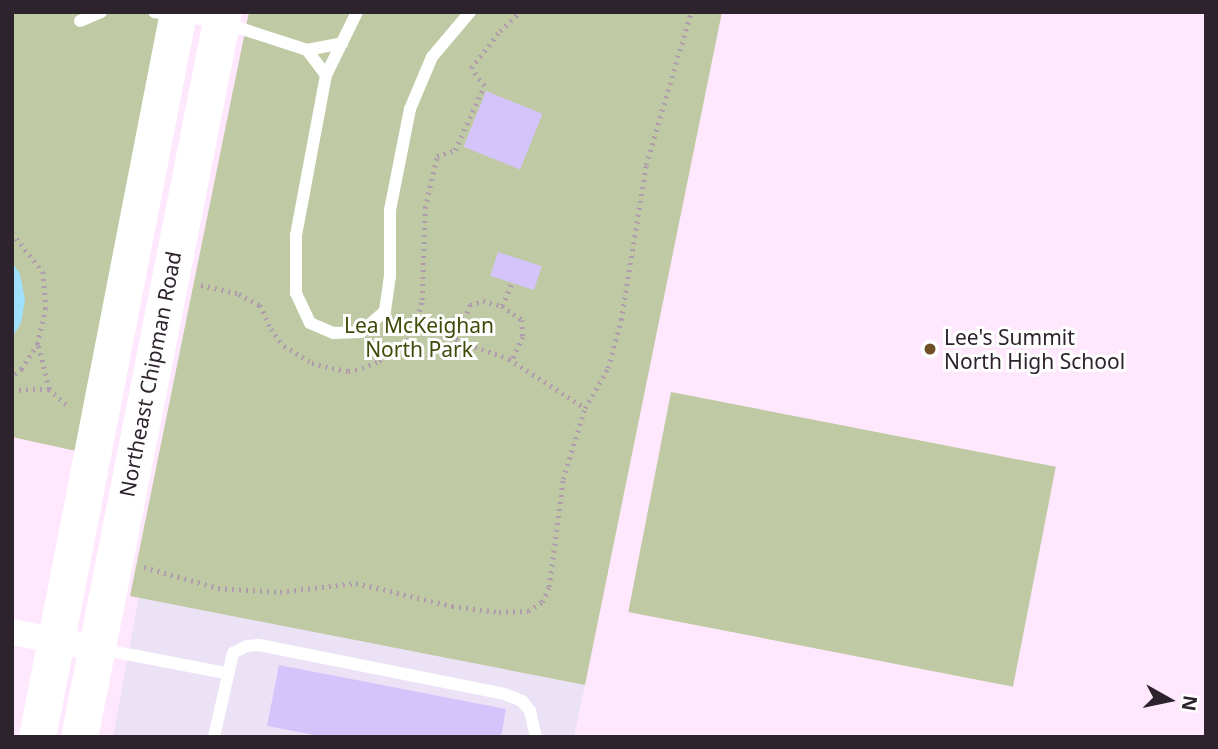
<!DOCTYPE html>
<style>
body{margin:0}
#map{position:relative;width:1218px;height:749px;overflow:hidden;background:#ffe8fe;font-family:"Noto Sans",sans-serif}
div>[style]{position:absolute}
.commercial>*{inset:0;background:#ece2f6}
.green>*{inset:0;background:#bfcaa4;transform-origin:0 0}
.water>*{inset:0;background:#9ee0fd}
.building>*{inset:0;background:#d4c4fb;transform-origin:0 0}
.path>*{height:4.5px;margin-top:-2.25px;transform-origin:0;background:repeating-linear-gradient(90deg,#af9dae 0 2px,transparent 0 7px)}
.lane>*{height:12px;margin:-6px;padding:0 6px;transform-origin:6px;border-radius:6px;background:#fff}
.street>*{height:26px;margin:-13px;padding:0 13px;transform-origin:13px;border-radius:13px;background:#fff}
.secondary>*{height:37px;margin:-18.5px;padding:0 18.5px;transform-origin:18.5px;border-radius:18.5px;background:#fff}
.dots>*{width:19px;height:19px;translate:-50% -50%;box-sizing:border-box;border:4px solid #fefefe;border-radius:50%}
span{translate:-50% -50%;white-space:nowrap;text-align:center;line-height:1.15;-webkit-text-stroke:6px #fefefe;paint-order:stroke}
.park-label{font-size:21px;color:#3e4b09}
.poi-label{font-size:21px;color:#2d232d}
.left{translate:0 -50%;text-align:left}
.street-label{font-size:21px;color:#2d232d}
.frame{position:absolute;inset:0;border:14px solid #2d232d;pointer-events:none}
.north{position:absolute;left:1134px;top:665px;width:70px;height:70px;-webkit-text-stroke:5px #fefefe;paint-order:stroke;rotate:99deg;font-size:19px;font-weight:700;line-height:28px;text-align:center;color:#2d232d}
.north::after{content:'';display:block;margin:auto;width:24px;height:32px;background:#2d232d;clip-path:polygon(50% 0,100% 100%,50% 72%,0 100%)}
</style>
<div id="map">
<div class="commercial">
<i style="clip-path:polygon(139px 595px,585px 685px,574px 737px,113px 737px)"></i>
</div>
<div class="green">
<i style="clip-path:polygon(12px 12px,162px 12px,76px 451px,12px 437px)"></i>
<i style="clip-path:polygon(249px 12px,722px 12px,585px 685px,130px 596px)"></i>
<i style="left:671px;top:392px;width:392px;height:224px;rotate:11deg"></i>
</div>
<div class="water">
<i style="clip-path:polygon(12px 262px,20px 274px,25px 300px,21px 323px,12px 338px)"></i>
</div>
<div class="building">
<i style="left:486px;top:91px;width:61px;height:60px;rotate:22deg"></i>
<i style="left:498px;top:252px;width:46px;height:25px;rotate:18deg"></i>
<i style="clip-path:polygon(279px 665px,506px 709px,501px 737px,325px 737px,267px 726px)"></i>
</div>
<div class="path">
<i style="left:12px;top:233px;width:50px;rotate:51.5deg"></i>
<i style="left:43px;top:272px;width:36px;rotate:85deg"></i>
<i style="left:46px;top:308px;width:37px;rotate:103deg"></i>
<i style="left:38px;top:344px;width:30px;rotate:123deg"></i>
<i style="left:22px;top:369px;width:13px;rotate:141deg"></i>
<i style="left:201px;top:285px;width:39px;rotate:13deg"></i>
<i style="left:239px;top:294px;width:24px;rotate:28deg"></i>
<i style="left:260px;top:305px;width:26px;rotate:65deg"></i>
<i style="left:271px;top:329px;width:21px;rotate:53deg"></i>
<i style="left:284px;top:346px;width:33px;rotate:31deg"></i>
<i style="left:312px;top:363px;width:21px;rotate:14deg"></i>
<i style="left:332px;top:368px;width:16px;rotate:11deg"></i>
<i style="left:348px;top:371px;width:14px;rotate:-12deg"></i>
<i style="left:362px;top:368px;width:18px;rotate:-22deg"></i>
<i style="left:379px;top:361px;width:36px;rotate:-36deg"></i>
<i style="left:408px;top:340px;width:17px;rotate:-62deg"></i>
<i style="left:416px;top:325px;width:26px;rotate:-77deg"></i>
<i style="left:422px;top:300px;width:92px;rotate:-88.1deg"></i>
<i style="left:425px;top:208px;width:53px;rotate:-77deg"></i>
<i style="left:437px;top:156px;width:19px;rotate:-18deg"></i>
<i style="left:455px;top:150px;width:70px;rotate:-65.6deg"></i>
<i style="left:484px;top:86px;width:22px;rotate:-126deg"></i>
<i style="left:471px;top:68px;width:47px;rotate:-51.9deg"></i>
<i style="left:500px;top:31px;width:28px;rotate:-44deg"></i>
<i style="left:502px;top:306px;width:24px;rotate:35deg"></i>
<i style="left:522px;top:320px;width:17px;rotate:87deg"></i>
<i style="left:523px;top:337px;width:26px;rotate:115deg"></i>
<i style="left:416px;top:325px;width:99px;rotate:20.1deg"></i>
<i style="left:509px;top:359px;width:90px;rotate:32.8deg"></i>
<i style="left:456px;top:339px;width:37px;rotate:-68deg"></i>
<i style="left:470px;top:305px;width:14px;rotate:-17deg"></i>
<i style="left:483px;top:301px;width:20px;rotate:15deg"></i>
<i style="left:502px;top:306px;width:23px;rotate:-67deg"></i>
<i style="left:49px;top:389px;width:28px;rotate:42deg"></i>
<i style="left:12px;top:390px;width:37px;rotate:-2deg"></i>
<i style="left:49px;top:389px;width:45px;rotate:-104deg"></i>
<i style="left:144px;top:567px;width:77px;rotate:15.8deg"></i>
<i style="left:218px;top:588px;width:62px;rotate:3.7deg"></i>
<i style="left:280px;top:592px;width:77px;rotate:-6.8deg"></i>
<i style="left:356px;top:583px;width:99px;rotate:13.5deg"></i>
<i style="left:452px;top:606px;width:47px;rotate:7.3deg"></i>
<i style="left:499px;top:612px;width:29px;rotate:-2deg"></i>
<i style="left:528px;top:611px;width:17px;rotate:-33deg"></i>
<i style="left:542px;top:602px;width:17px;rotate:-65deg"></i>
<i style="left:549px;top:587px;width:109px;rotate:-82.6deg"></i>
<i style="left:563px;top:479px;width:74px;rotate:-72.8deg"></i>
<i style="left:585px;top:408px;width:46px;rotate:-60.1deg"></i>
<i style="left:608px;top:368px;width:50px;rotate:-74.8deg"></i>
<i style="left:621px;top:320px;width:157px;rotate:-80.8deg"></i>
<i style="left:646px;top:165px;width:159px;rotate:-73.6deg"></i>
</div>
<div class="lane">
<i style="left:154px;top:12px;width:68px;rotate:8.5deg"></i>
<i style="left:221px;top:22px;width:90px;rotate:18deg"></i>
<i style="left:307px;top:50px;width:36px;rotate:-11deg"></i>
<i style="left:357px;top:12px;width:70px;rotate:116.2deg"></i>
<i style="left:326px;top:75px;width:164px;rotate:100.6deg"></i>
<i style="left:296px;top:236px;width:57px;rotate:90deg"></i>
<i style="left:296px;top:293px;width:33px;rotate:65deg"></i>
<i style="left:310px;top:323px;width:26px;rotate:23deg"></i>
<i style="left:334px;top:333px;width:27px;rotate:-2deg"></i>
<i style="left:361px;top:332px;width:32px;rotate:-41deg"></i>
<i style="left:385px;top:311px;width:34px;rotate:-82deg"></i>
<i style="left:390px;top:277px;width:67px;rotate:-90deg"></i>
<i style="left:390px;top:210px;width:103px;rotate:-78.8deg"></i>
<i style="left:410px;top:109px;width:56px;rotate:-67.1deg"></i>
<i style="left:432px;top:57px;width:59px;rotate:-49.8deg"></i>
<i style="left:80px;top:21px;width:23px;rotate:-23deg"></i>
<i style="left:307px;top:50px;width:31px;rotate:53deg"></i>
<i style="left:100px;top:649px;width:128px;rotate:10.8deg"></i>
<i style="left:214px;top:737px;width:86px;rotate:-77.3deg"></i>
<i style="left:233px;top:653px;width:16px;rotate:-27deg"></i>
<i style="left:247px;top:646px;width:12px;rotate:-5deg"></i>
<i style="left:259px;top:645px;width:250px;rotate:11.3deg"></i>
<i style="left:504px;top:694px;width:19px;rotate:21deg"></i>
<i style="left:522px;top:701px;width:13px;rotate:51deg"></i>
<i style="left:530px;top:711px;width:27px;rotate:77deg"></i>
</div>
<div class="street">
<i style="left:12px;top:632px;width:86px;rotate:10.8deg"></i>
</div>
<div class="secondary">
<i style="left:37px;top:737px;width:739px;rotate:-78.99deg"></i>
<i style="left:79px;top:737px;width:739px;rotate:-78.77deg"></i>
</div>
<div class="dots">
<i style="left:930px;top:349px;background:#715027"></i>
</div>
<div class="park-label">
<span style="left:419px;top:337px">Lea McKeighan<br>North Park</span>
</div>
<div class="poi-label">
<span class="left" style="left:944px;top:349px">Lee's Summit<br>North High School</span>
</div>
<div class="street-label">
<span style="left:150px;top:374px;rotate:-79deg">Northeast Chipman Road</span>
</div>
<div class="frame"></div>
<div class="north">N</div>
</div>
